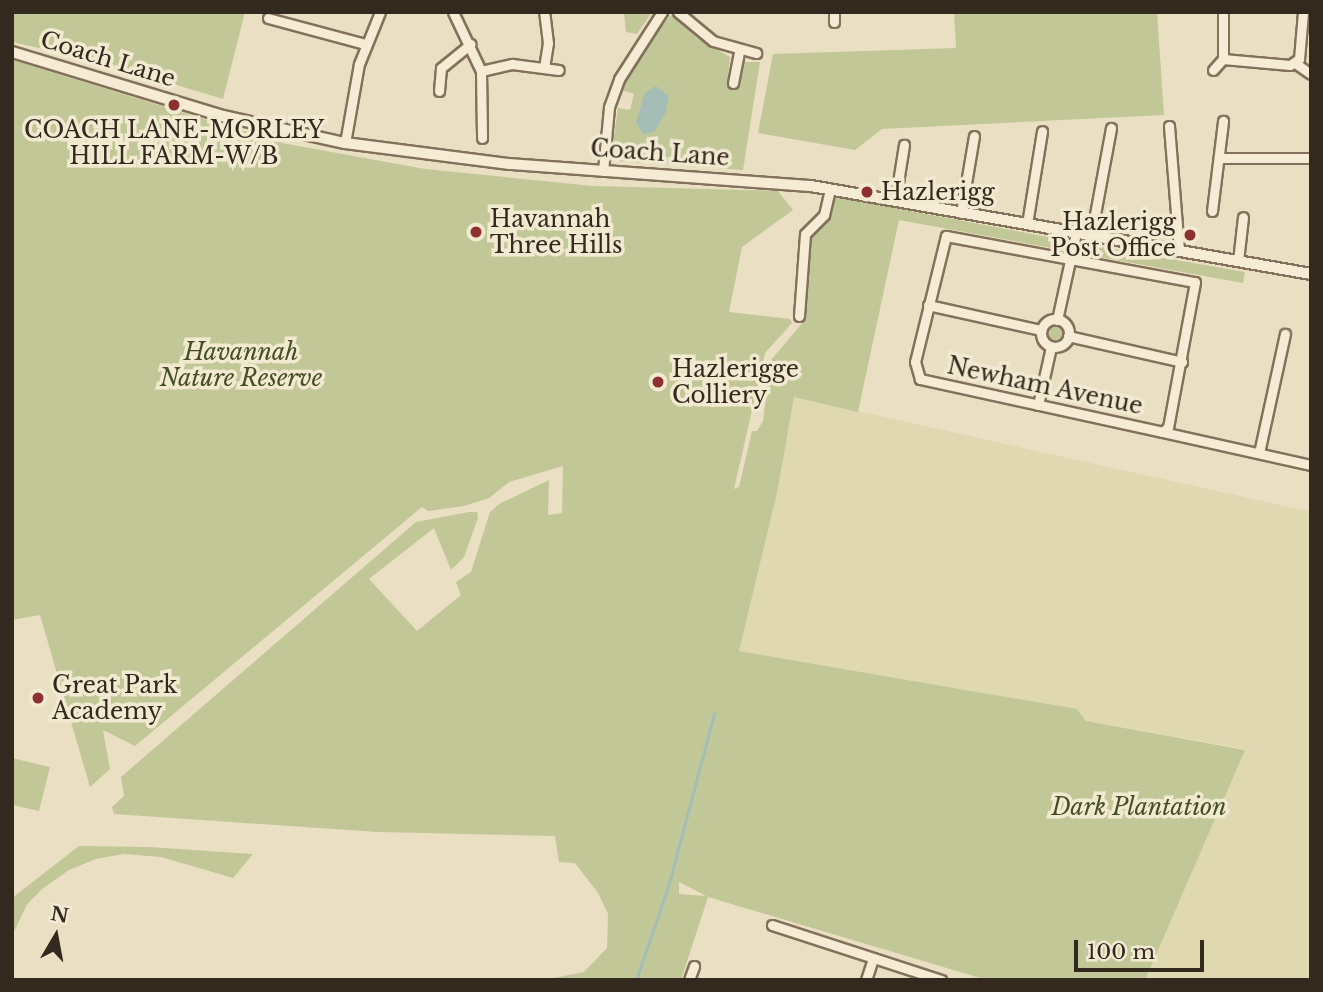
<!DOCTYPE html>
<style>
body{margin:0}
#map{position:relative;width:1323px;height:992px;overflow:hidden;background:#eadfc2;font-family:"Libre Baskerville",serif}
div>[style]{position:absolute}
.farmland>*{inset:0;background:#dfd8b0}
.green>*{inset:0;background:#c1c797}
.round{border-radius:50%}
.water>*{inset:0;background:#a4bdb6}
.stream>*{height:2.5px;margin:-1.25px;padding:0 1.25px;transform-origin:1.25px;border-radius:1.25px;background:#a4bdb6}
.roads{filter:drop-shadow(2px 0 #83715b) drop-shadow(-2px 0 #83715b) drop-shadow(0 2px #83715b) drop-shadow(0 -2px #83715b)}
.minor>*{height:9px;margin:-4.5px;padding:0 4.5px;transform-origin:4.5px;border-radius:4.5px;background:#f6ecd5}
.minor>.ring{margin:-4.5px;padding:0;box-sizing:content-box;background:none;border:9px solid #f6ecd5;border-radius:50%}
.tertiary>*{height:10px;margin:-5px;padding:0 5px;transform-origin:5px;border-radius:5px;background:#f6ecd5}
.dots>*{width:19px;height:19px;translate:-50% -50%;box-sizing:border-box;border:4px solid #f2e9d1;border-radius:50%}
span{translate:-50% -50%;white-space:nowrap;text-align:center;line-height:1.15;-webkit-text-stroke:7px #f2e9d1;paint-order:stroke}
.street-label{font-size:23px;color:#34291e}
.poi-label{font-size:23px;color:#34291e}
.left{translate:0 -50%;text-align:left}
.right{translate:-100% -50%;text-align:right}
.park-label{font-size:23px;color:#444f26;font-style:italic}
.frame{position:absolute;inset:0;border:14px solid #34291e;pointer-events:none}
.north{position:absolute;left:21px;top:901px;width:70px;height:70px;-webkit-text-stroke:5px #f2e9d1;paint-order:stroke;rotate:10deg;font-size:19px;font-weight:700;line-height:28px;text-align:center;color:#34291e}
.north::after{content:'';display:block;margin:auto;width:24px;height:32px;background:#34291e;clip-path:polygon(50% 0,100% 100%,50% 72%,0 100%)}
.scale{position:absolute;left:1074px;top:940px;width:130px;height:32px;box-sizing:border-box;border:4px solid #34291e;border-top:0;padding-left:9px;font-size:21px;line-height:24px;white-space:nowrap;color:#34291e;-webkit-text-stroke:5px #f2e9d1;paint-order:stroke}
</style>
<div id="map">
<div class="farmland">
<i style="clip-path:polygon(794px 397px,1311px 512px,1311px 980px,1145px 980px,1245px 749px,1086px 721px,1077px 709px,739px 651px,777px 493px)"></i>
</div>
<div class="green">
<i style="clip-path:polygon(12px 12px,245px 12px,223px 99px,97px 61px,12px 42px)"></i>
<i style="clip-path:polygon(624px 12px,652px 12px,637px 34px,626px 32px)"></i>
<i style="clip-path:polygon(954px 12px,1157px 12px,1164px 115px,882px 129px,855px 150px,758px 133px,773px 54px,956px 48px)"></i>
<i style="clip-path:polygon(672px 14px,697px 38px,730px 57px,727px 83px,740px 85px,744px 62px,760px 62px,743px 170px,618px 161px,612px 151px,618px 108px,630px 110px,634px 94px,622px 90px,649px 39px)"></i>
<i style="clip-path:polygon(evenodd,12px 60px,282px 143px,425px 169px,593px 186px,778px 191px,793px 210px,742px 247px,729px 312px,790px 319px,792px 323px,765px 353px,734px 489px,739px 487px,752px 431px,757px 431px,763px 421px,771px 360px,803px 322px,811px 232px,836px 197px,1064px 240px,1063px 250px,899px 220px,858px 412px,794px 397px,777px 493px,739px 651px,1077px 709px,1086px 721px,1245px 750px,1145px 980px,987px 980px,708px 897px,681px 980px,544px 980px,584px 972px,607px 948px,608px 914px,598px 893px,575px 863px,559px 862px,555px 836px,378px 832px,114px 814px,112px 807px,124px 796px,121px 777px,416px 522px,469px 512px,477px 512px,478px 518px,464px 557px,451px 570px,434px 528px,369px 579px,417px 631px,461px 595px,456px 582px,471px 572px,490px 512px,499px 504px,549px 480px,548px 515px,562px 513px,563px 466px,509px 482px,489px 498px,464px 506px,428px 511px,422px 507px,135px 746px,103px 730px,110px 769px,90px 787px,40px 615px,12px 620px,12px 60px,679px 882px,706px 896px,679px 894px,679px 882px)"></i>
<i style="clip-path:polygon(1083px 244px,1245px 272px,1243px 283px,1082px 254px,1079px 248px)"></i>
<i class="round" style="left:1047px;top:324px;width:16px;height:16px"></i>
<i style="clip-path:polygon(12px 758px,50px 767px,39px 811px,12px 805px)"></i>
<i style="clip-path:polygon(79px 846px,149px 847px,253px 854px,233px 878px,161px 857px,124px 854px,96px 859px,69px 870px,42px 889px,27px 904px,12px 936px,12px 898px)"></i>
</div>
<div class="water">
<i style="clip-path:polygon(656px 86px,669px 96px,666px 112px,655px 131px,643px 134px,636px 122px,645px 93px)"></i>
</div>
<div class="stream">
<i style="left:636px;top:980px;width:98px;rotate:-71deg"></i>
<i style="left:668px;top:887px;width:179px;rotate:-75.1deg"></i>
</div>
<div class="roads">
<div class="minor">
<i style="left:453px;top:12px;width:65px;rotate:64.6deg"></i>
<i style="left:481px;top:71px;width:67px;rotate:89.1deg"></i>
<i style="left:678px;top:12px;width:45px;rotate:39.6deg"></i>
<i style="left:713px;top:41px;width:45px;rotate:15.6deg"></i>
<i style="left:834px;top:12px;width:10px;rotate:90deg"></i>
<i style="left:1223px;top:12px;width:47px;rotate:90deg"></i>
<i style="left:1223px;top:59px;width:67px;rotate:5.1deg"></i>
<i style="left:1290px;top:65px;width:11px;rotate:-34deg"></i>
<i style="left:1299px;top:59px;width:47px;rotate:-85.1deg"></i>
<i style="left:268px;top:18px;width:100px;rotate:15deg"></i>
<i style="left:1295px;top:63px;width:19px;rotate:35deg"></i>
<i style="left:544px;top:68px;width:25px;rotate:-81deg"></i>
<i style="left:548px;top:43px;width:31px;rotate:-97deg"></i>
<i style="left:1213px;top:70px;width:15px;rotate:-48deg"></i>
<i style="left:481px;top:71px;width:32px;rotate:-13deg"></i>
<i style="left:512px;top:64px;width:47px;rotate:7.3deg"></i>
<i style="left:733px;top:83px;width:32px;rotate:-79deg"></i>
<i style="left:439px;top:91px;width:23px;rotate:-85deg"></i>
<i style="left:441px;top:68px;width:38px;rotate:-39deg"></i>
<i style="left:1169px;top:126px;width:125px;rotate:85.4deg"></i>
<i style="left:345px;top:143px;width:80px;rotate:-80deg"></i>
<i style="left:359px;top:64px;width:56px;rotate:-68deg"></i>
<i style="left:1219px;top:158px;width:92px"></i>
<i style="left:603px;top:171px;width:64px;rotate:-84.6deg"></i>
<i style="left:609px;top:107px;width:30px;rotate:-70deg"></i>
<i style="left:619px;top:79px;width:80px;rotate:-57.3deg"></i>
<i style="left:895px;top:201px;width:57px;rotate:-80.9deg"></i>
<i style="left:1212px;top:211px;width:91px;rotate:-83deg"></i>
<i style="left:961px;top:213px;width:78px;rotate:-80.4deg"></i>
<i style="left:1027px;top:224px;width:94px;rotate:-80.8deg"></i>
<i style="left:946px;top:236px;width:253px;rotate:10.5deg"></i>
<i style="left:1195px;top:282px;width:147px;rotate:100.5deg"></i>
<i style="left:1168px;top:427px;width:7px;rotate:135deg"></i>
<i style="left:1163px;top:432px;width:249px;rotate:-167.7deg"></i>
<i style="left:920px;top:379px;width:18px;rotate:-106deg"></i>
<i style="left:915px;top:362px;width:130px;rotate:-76.2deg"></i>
<i style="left:1091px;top:236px;width:110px;rotate:-79.5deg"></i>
<i style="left:1238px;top:261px;width:44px;rotate:-83.5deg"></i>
<i style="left:928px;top:305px;width:116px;rotate:12.5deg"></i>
<i style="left:799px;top:316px;width:82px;rotate:-85.8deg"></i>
<i style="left:805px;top:234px;width:27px;rotate:-45deg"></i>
<i style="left:824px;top:215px;width:27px;rotate:-77deg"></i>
<i class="ring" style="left:1041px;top:319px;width:19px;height:19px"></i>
<i style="left:1057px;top:320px;width:89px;rotate:-77.7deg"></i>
<i style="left:1068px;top:336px;width:117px;rotate:12.8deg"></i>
<i style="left:1038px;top:405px;width:59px;rotate:-77.4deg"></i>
<i style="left:1163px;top:432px;width:152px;rotate:12.6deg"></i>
<i style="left:1259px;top:453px;width:122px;rotate:-77.7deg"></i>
<i style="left:772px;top:925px;width:178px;rotate:18deg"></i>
<i style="left:689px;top:980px;width:15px;rotate:-70deg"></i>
<i style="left:866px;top:980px;width:23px;rotate:-72deg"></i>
</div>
<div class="tertiary">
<i style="left:12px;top:52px;width:220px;rotate:16.9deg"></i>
<i style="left:223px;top:116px;width:125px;rotate:12.5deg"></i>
<i style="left:345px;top:143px;width:166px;rotate:7.3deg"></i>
<i style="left:510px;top:164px;width:302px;rotate:4.2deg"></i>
<i style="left:811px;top:186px;width:508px;rotate:9.98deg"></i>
</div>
</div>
<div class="dots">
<i style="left:174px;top:105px;background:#8d302f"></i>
<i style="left:867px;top:192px;background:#8d302f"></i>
<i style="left:476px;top:232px;background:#8d302f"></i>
<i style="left:1190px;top:235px;background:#8d302f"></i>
<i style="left:658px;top:382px;background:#8d302f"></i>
<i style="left:38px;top:698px;background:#8d302f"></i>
</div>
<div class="street-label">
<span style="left:108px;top:59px;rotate:17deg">Coach Lane</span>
<span style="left:660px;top:153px;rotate:4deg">Coach Lane</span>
<span style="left:1045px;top:386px;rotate:12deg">Newham Avenue</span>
</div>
<div class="poi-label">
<span style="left:174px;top:143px">COACH LANE-MORLEY<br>HILL FARM-W/B</span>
<span class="left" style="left:881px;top:192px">Hazlerigg</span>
<span class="left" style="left:490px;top:232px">Havannah<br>Three Hills</span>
<span class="right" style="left:1176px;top:235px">Hazlerigg<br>Post Office</span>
<span class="left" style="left:672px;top:382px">Hazlerigge<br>Colliery</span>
<span class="left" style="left:52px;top:698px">Great Park<br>Academy</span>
</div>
<div class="park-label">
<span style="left:241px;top:365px">Havannah<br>Nature Reserve</span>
<span style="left:1139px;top:807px">Dark Plantation</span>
</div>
<div class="frame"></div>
<div class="north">N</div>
<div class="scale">100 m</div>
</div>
